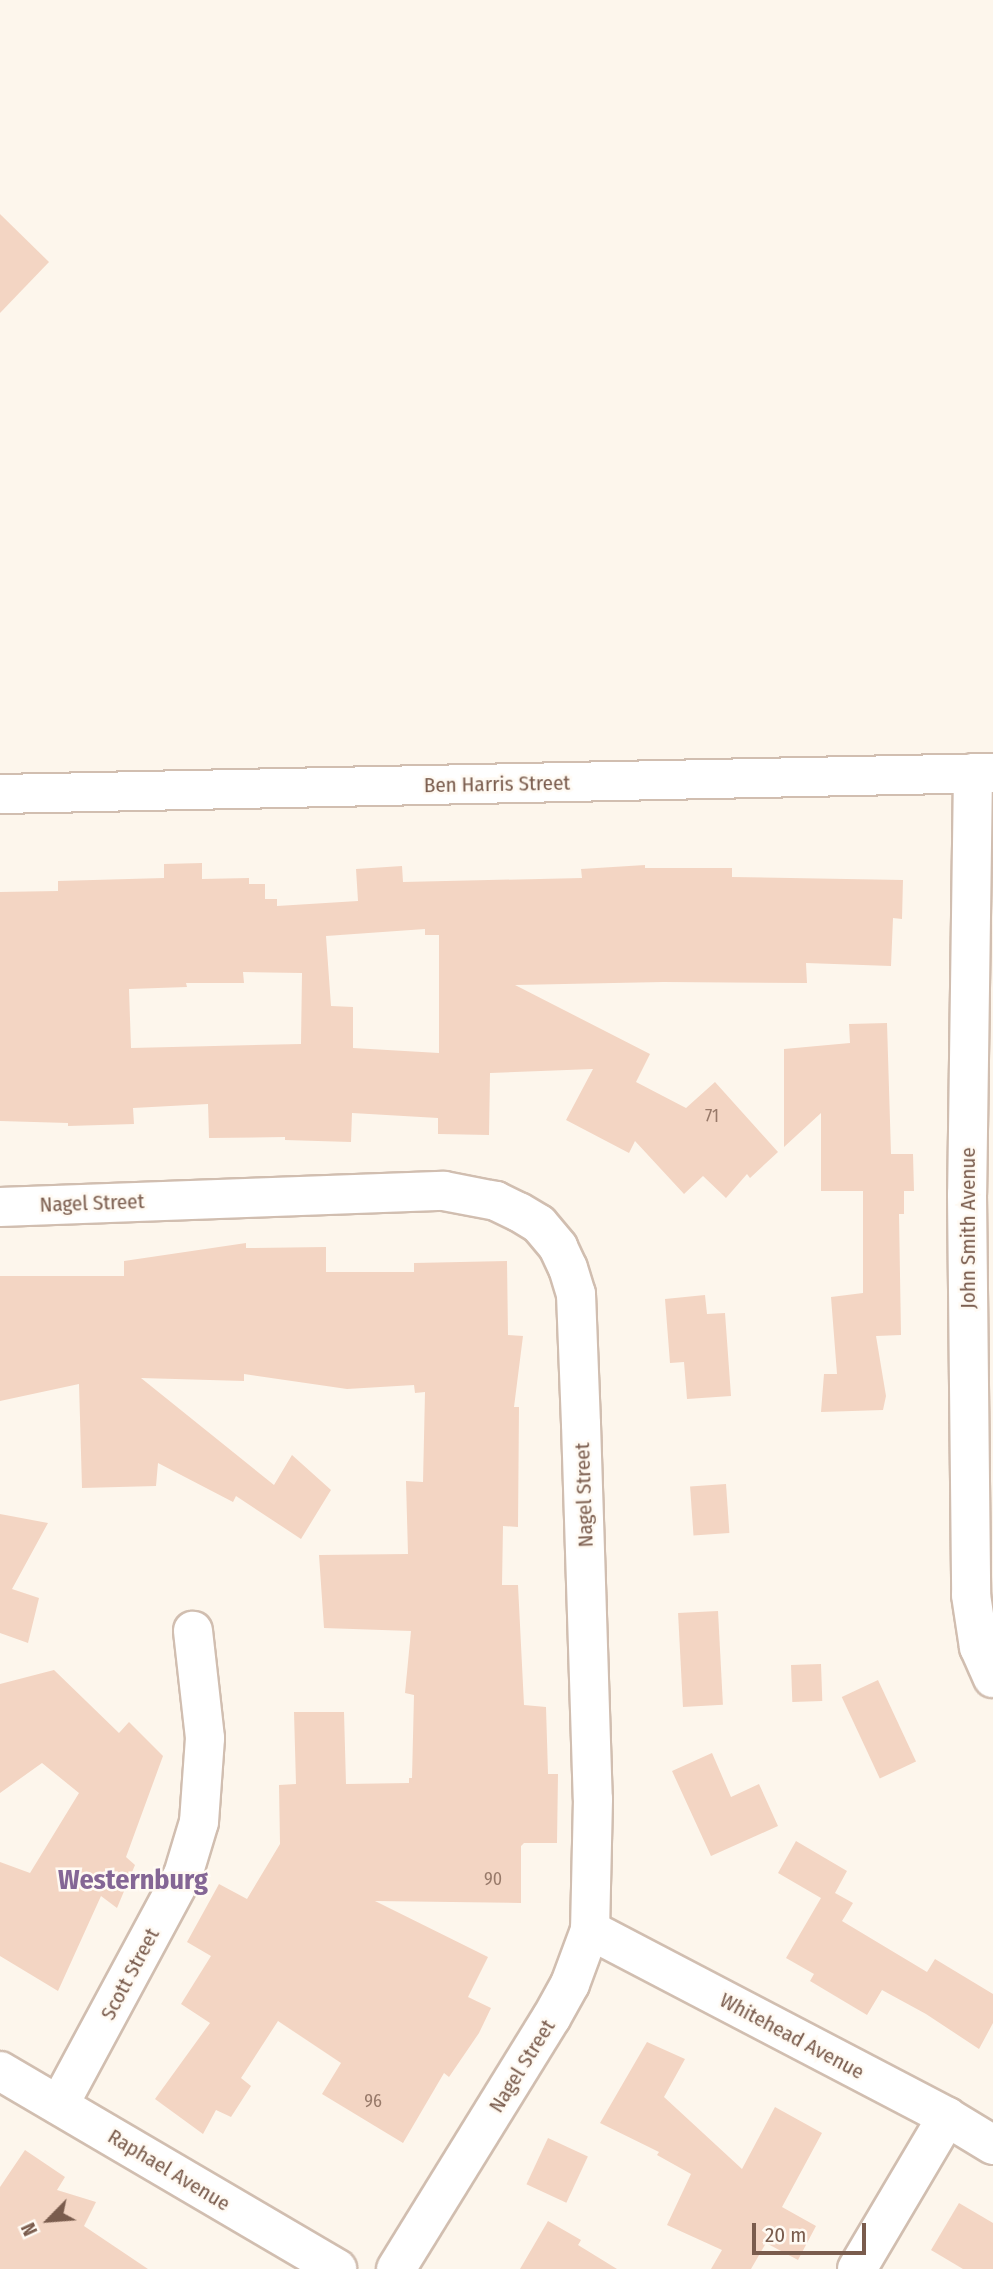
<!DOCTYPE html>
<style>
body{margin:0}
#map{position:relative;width:993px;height:2269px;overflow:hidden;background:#fdf6ec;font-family:"Fira Sans Condensed",sans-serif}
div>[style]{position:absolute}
.building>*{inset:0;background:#f3d5c3;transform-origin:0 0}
.roads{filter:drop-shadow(2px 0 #d1beb0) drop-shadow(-2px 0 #d1beb0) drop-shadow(0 2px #d1beb0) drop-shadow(0 -2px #d1beb0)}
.minor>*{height:38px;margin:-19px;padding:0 19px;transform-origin:19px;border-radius:19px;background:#fff}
span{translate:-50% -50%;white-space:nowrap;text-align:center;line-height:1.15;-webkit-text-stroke:5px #fffaf3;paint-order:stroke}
.number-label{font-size:18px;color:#987a6a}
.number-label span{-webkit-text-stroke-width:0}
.street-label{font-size:21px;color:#7a5c4d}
.district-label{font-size:28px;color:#846695;font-weight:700}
.north{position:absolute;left:14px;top:2185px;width:70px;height:70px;-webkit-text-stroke:5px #fffaf3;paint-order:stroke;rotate:245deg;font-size:19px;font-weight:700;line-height:28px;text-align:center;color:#7a5c4d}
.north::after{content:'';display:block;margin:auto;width:24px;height:32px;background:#7a5c4d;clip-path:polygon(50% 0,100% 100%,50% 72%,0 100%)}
.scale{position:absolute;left:752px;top:2223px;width:114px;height:32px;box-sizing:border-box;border:4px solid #7a5c4d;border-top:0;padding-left:9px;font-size:21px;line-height:24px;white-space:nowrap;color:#7a5c4d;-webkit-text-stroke:5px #fffaf3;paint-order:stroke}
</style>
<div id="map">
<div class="building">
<i style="clip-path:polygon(0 214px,49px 262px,0 313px)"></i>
<i style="clip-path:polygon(evenodd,202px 863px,202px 879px,249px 878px,249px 884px,265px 884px,265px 899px,277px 899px,277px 906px,358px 901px,356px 869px,402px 866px,403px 882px,582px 878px,581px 869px,645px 865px,645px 868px,732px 868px,732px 877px,903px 880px,902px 919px,893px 918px,891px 966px,806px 963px,807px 983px,663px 982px,515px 985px,650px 1054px,636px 1082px,686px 1108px,715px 1082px,778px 1152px,750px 1178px,747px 1174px,726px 1198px,703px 1176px,684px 1194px,635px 1141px,629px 1153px,566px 1120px,593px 1069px,490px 1073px,489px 1135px,438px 1134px,438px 1118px,352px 1113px,351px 1142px,285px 1140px,285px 1137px,209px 1138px,208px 1104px,133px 1108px,134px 1124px,68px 1126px,68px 1123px,0 1121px,0 892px,58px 891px,58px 881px,164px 878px,164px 864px,202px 863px,425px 929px,425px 935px,439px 935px,439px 1053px,353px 1048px,353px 1007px,331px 1006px,326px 936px,425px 929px,202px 863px,243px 972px,302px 973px,301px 1044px,131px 1048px,129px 989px,187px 987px,186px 983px,244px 983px,243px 972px)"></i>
<i style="clip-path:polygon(887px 1023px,891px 1154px,913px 1154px,914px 1191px,904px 1191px,904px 1214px,899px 1214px,901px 1335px,876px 1336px,886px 1396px,883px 1410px,821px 1412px,824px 1374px,837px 1374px,831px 1297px,863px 1293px,863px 1191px,821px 1191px,821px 1113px,784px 1147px,784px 1049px,850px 1043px,849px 1024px)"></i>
<i style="clip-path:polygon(246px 1243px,246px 1248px,326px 1247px,326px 1272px,414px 1272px,414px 1263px,507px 1261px,508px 1335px,523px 1336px,514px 1407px,519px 1407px,518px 1527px,503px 1526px,502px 1585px,518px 1585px,524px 1705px,546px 1707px,548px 1774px,558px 1774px,557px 1843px,524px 1843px,521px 1846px,521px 1903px,375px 1901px,488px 1957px,468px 1997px,491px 2008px,479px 2033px,449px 2077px,444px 2073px,403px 2143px,322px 2094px,341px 2063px,278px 2021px,241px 2078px,251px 2086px,231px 2117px,216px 2110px,203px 2134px,155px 2099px,210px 2023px,181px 2004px,211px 1956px,187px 1942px,219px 1884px,247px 1899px,280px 1844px,279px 1785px,296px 1784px,294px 1712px,344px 1712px,346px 1784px,409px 1783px,409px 1778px,412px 1778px,414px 1695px,405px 1693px,411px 1631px,324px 1628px,319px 1555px,408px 1554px,406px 1481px,423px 1482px,425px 1392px,415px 1393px,414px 1385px,347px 1389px,244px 1374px,244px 1381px,141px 1378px,274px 1485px,292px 1455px,331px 1490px,301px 1539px,236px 1496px,233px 1502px,158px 1463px,156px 1486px,82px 1488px,79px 1384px,0 1401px,0 1276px,124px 1276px,124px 1261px)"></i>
<i style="clip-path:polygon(705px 1295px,707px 1314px,725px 1313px,731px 1396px,687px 1399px,684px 1362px,670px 1363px,665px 1299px)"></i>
<i style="left:726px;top:1484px;width:49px;height:36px;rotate:86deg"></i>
<i style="clip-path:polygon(0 1514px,48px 1523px,12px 1589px,39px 1598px,28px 1643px,0 1633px)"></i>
<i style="left:718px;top:1611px;width:94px;height:40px;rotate:87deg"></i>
<i style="left:821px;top:1664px;width:37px;height:30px;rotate:88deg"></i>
<i style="clip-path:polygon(54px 1670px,119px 1733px,129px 1722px,163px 1756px,126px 1857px,135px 1865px,117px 1908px,101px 1896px,58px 1991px,0 1956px,0 1862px,30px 1873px,79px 1793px,42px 1763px,0 1793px,0 1684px)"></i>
<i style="left:878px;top:1680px;width:90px;height:40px;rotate:65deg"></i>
<i style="clip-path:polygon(712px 1753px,731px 1797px,759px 1784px,778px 1826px,711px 1856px,672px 1771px)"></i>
<i style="clip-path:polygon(796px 1841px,847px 1871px,835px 1893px,853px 1903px,842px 1921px,927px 1972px,935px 1959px,993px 1994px,993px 2023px,979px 2049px,926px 2014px,882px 1990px,867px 2015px,810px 1981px,814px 1974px,786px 1958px,821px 1898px,778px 1873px)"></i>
<i style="clip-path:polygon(647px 2042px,685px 2059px,664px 2097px,742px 2169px,775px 2107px,822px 2133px,782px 2207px,816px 2226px,798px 2260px,766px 2243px,751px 2269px,711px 2269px,722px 2250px,667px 2225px,691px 2174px,657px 2155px,659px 2152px,600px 2123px)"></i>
<i style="left:548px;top:2138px;width:44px;height:51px;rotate:25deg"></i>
<i style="clip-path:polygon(25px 2150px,65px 2177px,57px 2190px,96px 2202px,84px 2226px,148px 2269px,0 2269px,0 2187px)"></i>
<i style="clip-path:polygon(959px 2203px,993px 2223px,993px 2269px,963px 2269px,931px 2250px)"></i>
<i style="clip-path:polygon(548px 2221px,581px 2240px,578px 2245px,617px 2269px,520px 2269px)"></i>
</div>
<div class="roads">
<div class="minor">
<i style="left:973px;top:773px;width:421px;rotate:90.8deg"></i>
<i style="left:967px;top:1194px;width:401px;rotate:89.4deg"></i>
<i style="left:971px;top:1595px;width:53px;rotate:81.3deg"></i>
<i style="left:979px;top:1647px;width:34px;rotate:66deg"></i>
<i style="left:0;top:794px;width:993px;rotate:-1.21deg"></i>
<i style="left:0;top:1207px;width:444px;rotate:-2.1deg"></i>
<i style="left:444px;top:1191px;width:53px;rotate:10.9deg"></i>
<i style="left:496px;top:1201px;width:25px;rotate:26deg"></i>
<i style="left:519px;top:1212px;width:23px;rotate:31deg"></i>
<i style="left:539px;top:1224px;width:30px;rotate:50deg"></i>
<i style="left:558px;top:1247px;width:23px;rotate:65deg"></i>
<i style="left:568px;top:1268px;width:27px;rotate:73deg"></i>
<i style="left:576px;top:1294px;width:130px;rotate:87.8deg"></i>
<i style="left:581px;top:1424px;width:375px;rotate:88.2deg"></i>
<i style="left:593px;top:1799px;width:131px;rotate:91.3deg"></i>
<i style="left:590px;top:1930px;width:58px;rotate:110.3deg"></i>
<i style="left:570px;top:1984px;width:39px;rotate:119deg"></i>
<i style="left:551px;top:2018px;width:295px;rotate:121.7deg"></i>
<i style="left:590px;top:1930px;width:403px;rotate:27.6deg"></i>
<i style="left:947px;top:2117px;width:54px;rotate:31.3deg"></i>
<i style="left:0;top:2071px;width:391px;rotate:30.4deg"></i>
<i style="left:59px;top:2105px;width:261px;rotate:-61.7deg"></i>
<i style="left:183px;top:1875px;width:55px;rotate:-73.2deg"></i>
<i style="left:199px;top:1822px;width:84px;rotate:-85.9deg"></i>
<i style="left:205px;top:1738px;width:108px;rotate:-96.4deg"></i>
<i style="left:857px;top:2269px;width:177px;rotate:-59.4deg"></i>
</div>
</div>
<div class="number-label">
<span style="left:712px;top:1116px">71</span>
<span style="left:493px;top:1879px">90</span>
<span style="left:373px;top:2101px">96</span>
</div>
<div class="street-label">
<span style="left:497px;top:784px;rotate:-1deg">Ben Harris Street</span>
<span style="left:92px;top:1203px;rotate:-2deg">Nagel Street</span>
<span style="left:968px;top:1228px;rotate:-90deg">John Smith Avenue</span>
<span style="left:584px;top:1495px;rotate:-92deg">Nagel Street</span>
<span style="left:130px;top:1974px;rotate:-62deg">Scott Street</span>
<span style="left:792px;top:2036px;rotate:28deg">Whitehead Avenue</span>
<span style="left:522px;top:2066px;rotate:-58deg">Nagel Street</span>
<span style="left:169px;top:2170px;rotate:31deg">Raphael Avenue</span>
</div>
<div class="district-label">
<span style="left:133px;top:1880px">Westernburg</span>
</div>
<div class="north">N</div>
<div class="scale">20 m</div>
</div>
